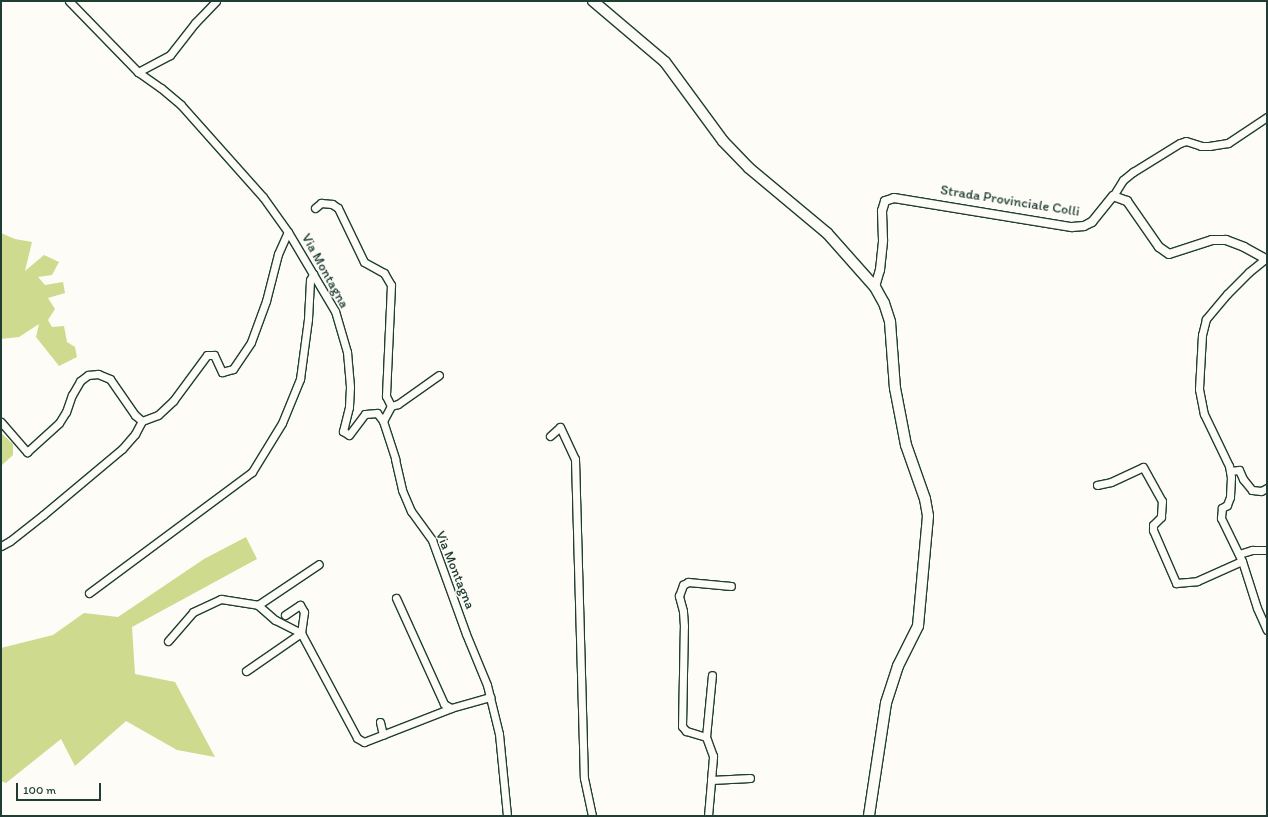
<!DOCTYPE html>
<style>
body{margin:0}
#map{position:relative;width:1268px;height:817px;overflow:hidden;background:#fdfcf7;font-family:Itim,sans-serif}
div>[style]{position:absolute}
.green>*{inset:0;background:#ceda8d}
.roads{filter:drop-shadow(1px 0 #1f3d34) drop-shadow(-1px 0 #1f3d34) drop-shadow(0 1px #1f3d34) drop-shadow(0 -1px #1f3d34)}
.minor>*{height:7px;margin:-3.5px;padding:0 3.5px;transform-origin:3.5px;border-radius:3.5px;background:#fdfcf7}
.tertiary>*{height:8px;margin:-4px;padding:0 4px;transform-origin:4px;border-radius:4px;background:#fdfcf7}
.secondary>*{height:10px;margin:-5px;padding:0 5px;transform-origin:5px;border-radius:5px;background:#fdfcf7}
span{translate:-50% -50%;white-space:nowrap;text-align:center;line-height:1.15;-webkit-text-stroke:3px #fdfcf7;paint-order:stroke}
.street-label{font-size:14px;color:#1f3d34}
.frame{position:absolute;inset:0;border:2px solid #1f3d34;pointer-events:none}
.scale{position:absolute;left:16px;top:783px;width:85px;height:18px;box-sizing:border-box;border:2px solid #1f3d34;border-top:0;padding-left:5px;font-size:12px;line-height:14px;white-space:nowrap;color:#1f3d34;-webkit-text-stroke:3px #fdfcf7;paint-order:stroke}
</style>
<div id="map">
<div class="green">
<i style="clip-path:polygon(1px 233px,15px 239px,32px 242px,25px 271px,44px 255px,59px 262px,52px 275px,38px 277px,45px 285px,63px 282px,65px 293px,48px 298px,55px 309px,48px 320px,52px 327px,64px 326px,67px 342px,75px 347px,77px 357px,59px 366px,36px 337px,39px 324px,19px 337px,1px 339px)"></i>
<i style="clip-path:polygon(1px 433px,13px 444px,13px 455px,1px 466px)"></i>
<i style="clip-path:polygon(246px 537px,257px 559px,132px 627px,135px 674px,175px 682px,215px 757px,177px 750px,126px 721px,75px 766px,61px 739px,6px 783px,1px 781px,1px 648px,53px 635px,84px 613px,118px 617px,204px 559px)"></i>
</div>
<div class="roads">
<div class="minor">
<i style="left:69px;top:1px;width:99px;rotate:45.8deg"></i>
<i style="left:138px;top:72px;width:28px;rotate:35deg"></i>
<i style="left:161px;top:88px;width:26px;rotate:40deg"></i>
<i style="left:181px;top:105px;width:123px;rotate:48.3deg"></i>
<i style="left:263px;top:197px;width:43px;rotate:54.5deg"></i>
<i style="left:288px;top:232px;width:92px;rotate:59.3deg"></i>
<i style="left:335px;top:311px;width:43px;rotate:73.7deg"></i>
<i style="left:347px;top:352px;width:35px;rotate:85deg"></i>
<i style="left:350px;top:387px;width:20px;rotate:93deg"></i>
<i style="left:349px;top:407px;width:25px;rotate:104deg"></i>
<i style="left:343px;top:431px;width:7px;rotate:34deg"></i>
<i style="left:349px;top:435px;width:26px;rotate:-53deg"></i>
<i style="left:365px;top:414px;width:12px;rotate:-5deg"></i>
<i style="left:377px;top:413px;width:10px;rotate:53deg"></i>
<i style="left:383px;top:421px;width:40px;rotate:72deg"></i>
<i style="left:395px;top:459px;width:32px;rotate:77deg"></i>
<i style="left:402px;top:490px;width:23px;rotate:67deg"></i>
<i style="left:411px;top:511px;width:36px;rotate:54deg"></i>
<i style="left:432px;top:540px;width:100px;rotate:70.1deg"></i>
<i style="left:466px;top:634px;width:55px;rotate:67.6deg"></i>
<i style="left:487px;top:685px;width:50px;rotate:76.2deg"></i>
<i style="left:499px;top:734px;width:82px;rotate:84.4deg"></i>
<i style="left:138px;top:72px;width:36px;rotate:-28deg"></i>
<i style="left:170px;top:55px;width:41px;rotate:-52deg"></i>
<i style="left:195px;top:23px;width:30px;rotate:-46deg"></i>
<i style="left:1113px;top:196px;width:19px;rotate:-58deg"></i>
<i style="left:1123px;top:180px;width:13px;rotate:-39deg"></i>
<i style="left:1133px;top:172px;width:55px;rotate:-31.7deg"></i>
<i style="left:1180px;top:143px;width:6px;rotate:-18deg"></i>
<i style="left:1186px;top:141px;width:16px;rotate:18deg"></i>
<i style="left:1201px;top:146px;width:8px"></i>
<i style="left:1209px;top:146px;width:19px;rotate:-9deg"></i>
<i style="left:1228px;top:143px;width:47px;rotate:-33.7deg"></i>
<i style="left:315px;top:208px;width:8px;rotate:-40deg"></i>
<i style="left:321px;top:203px;width:11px;rotate:5deg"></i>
<i style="left:332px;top:204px;width:7px;rotate:34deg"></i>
<i style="left:338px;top:208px;width:60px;rotate:64.3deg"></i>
<i style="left:364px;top:262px;width:23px;rotate:29deg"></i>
<i style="left:384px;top:273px;width:14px;rotate:60deg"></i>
<i style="left:391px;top:285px;width:111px;rotate:92.6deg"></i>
<i style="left:386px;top:396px;width:11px;rotate:63deg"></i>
<i style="left:391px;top:406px;width:17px;rotate:118deg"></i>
<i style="left:1265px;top:259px;width:21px;rotate:141deg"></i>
<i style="left:1249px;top:272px;width:31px;rotate:135deg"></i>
<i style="left:1227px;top:294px;width:33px;rotate:130deg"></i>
<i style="left:1206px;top:319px;width:16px;rotate:104deg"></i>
<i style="left:1202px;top:335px;width:54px;rotate:93.2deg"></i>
<i style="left:1199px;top:389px;width:25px;rotate:79deg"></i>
<i style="left:1204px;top:414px;width:58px;rotate:64.3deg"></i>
<i style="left:1229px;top:466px;width:11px;rotate:80deg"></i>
<i style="left:1231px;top:477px;width:20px;rotate:93deg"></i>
<i style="left:1230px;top:497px;width:9px;rotate:111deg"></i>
<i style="left:1227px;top:505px;width:6px;rotate:149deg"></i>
<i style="left:1222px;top:508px;width:10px;rotate:96deg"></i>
<i style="left:1221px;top:518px;width:48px;rotate:64deg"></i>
<i style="left:1242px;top:561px;width:49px;rotate:72.3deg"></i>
<i style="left:1257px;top:608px;width:24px;rotate:66deg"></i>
<i style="left:391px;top:406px;width:7px;rotate:-16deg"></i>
<i style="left:398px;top:404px;width:50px;rotate:-35.3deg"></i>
<i style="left:1px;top:422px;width:40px;rotate:49deg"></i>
<i style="left:27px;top:452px;width:43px;rotate:-42.2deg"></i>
<i style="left:59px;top:423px;width:13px;rotate:-58deg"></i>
<i style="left:66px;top:412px;width:18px;rotate:-71deg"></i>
<i style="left:72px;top:395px;width:16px;rotate:-60deg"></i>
<i style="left:80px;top:381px;width:10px;rotate:-37deg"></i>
<i style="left:88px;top:375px;width:10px;rotate:-6deg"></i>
<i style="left:98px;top:374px;width:13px;rotate:23deg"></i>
<i style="left:110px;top:379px;width:44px;rotate:55.2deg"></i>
<i style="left:135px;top:415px;width:9px;rotate:41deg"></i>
<i style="left:142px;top:421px;width:17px;rotate:-21deg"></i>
<i style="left:158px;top:415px;width:21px;rotate:-43deg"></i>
<i style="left:173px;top:401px;width:57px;rotate:-53.5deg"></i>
<i style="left:207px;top:355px;width:7px"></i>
<i style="left:214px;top:355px;width:19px;rotate:65deg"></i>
<i style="left:222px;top:372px;width:11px;rotate:-15deg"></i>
<i style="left:233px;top:369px;width:32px;rotate:-56deg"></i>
<i style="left:251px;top:342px;width:44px;rotate:-69.9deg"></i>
<i style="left:266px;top:301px;width:49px;rotate:-75.7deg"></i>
<i style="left:278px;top:254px;width:24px;rotate:-66deg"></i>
<i style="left:550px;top:436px;width:13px;rotate:-42deg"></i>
<i style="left:560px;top:427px;width:35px;rotate:65deg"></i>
<i style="left:575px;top:459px;width:319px;rotate:88.4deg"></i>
<i style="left:584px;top:778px;width:39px;rotate:78deg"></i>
<i style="left:1230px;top:471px;width:9px;rotate:-6deg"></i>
<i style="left:1239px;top:470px;width:10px;rotate:66deg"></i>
<i style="left:1243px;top:479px;width:14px;rotate:51deg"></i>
<i style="left:1252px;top:490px;width:9px;rotate:6deg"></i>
<i style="left:1261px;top:491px;width:7px;rotate:-27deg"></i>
<i style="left:1097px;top:485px;width:14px;rotate:-12deg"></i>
<i style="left:1111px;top:482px;width:35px;rotate:-25deg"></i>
<i style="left:1143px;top:467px;width:39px;rotate:61deg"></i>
<i style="left:1162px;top:501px;width:16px;rotate:94deg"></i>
<i style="left:1161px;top:517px;width:11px;rotate:135deg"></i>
<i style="left:1153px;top:525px;width:5px;rotate:90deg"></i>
<i style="left:1153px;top:530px;width:58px;rotate:66.5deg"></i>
<i style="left:1176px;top:583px;width:21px;rotate:-5deg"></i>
<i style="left:1197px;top:581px;width:49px;rotate:-24deg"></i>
<i style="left:1px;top:546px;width:10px;rotate:-29deg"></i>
<i style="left:10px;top:541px;width:42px;rotate:-38.2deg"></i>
<i style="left:43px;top:515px;width:103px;rotate:-39.9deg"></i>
<i style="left:122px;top:449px;width:20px;rotate:-49deg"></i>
<i style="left:135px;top:434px;width:15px;rotate:-62deg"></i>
<i style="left:1239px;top:554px;width:14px;rotate:-17deg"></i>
<i style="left:1252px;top:550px;width:14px"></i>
<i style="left:89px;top:593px;width:203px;rotate:-36.6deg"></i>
<i style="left:252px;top:472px;width:57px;rotate:-58.5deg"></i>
<i style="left:282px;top:423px;width:48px;rotate:-67.8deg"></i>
<i style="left:300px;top:379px;width:61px;rotate:-82.4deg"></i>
<i style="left:308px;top:319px;width:39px;rotate:-87deg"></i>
<i style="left:310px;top:280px;width:7px;rotate:-63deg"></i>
<i style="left:396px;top:598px;width:116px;rotate:65.6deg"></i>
<i style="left:444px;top:704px;width:8px;rotate:30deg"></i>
<i style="left:451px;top:708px;width:41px;rotate:-15.8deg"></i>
<i style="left:285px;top:615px;width:18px;rotate:-34deg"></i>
<i style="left:300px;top:605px;width:8px;rotate:60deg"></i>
<i style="left:304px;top:612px;width:21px;rotate:98deg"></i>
<i style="left:301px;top:633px;width:29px;rotate:-153deg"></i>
<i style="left:275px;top:620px;width:23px;rotate:-139deg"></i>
<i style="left:258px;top:605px;width:73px;rotate:-33.9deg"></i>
<i style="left:168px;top:641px;width:38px;rotate:-49deg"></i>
<i style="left:193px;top:612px;width:31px;rotate:-25deg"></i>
<i style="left:221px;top:599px;width:37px;rotate:9deg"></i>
<i style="left:246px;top:671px;width:67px;rotate:-34.6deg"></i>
<i style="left:301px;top:633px;width:119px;rotate:61.9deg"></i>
<i style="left:357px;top:738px;width:8px;rotate:30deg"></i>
<i style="left:364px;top:742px;width:93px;rotate:-21.3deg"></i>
<i style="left:380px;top:722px;width:13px;rotate:77deg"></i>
<i style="left:706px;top:737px;width:62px;rotate:-84.5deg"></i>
<i style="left:711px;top:780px;width:24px;rotate:-85deg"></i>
<i style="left:713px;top:756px;width:20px;rotate:-110deg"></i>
<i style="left:706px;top:737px;width:21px;rotate:-163deg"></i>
<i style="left:686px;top:731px;width:6px;rotate:-129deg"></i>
<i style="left:682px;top:726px;width:100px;rotate:-88.9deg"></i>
<i style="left:684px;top:626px;width:15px;rotate:-94deg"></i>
<i style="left:683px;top:611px;width:16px;rotate:-105deg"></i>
<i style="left:679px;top:596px;width:12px;rotate:-70deg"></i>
<i style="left:683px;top:585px;width:6px;rotate:-31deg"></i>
<i style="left:688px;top:582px;width:43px;rotate:5.3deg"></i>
<i style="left:708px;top:816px;width:36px;rotate:-85deg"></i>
<i style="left:711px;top:780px;width:39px;rotate:-3deg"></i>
</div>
<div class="tertiary">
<i style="left:875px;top:287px;width:18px;rotate:-74deg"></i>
<i style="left:880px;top:270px;width:30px;rotate:-84deg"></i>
<i style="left:883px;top:240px;width:29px;rotate:-92deg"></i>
<i style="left:882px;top:211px;width:10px;rotate:-73deg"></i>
<i style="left:885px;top:201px;width:9px;rotate:-18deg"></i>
<i style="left:894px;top:198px;width:180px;rotate:9.3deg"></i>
<i style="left:1072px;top:227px;width:12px;rotate:-5deg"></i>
<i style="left:1084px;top:226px;width:9px;rotate:-27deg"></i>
<i style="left:1092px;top:222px;width:33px;rotate:-51deg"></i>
<i style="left:1113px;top:196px;width:15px;rotate:20deg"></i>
<i style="left:1127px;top:201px;width:56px;rotate:55.2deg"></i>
<i style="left:1159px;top:247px;width:12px;rotate:35deg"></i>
<i style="left:1169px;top:254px;width:45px;rotate:-18deg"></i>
<i style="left:1212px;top:240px;width:14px"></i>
<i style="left:1226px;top:240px;width:19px;rotate:21deg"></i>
<i style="left:1244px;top:247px;width:26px;rotate:29deg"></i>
</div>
<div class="secondary">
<i style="left:593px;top:1px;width:94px;rotate:40.3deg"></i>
<i style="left:665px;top:62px;width:98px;rotate:53.7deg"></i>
<i style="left:723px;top:141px;width:37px;rotate:46deg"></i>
<i style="left:749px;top:168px;width:102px;rotate:39.8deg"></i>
<i style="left:827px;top:233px;width:72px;rotate:48.4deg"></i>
<i style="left:875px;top:287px;width:18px;rotate:61deg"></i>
<i style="left:884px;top:303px;width:20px;rotate:72deg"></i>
<i style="left:890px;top:322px;width:66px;rotate:85.7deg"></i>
<i style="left:895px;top:388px;width:58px;rotate:79.1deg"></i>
<i style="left:906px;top:445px;width:57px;rotate:70.6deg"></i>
<i style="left:925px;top:499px;width:17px;rotate:80deg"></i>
<i style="left:928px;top:516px;width:110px;rotate:95.2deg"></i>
<i style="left:918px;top:626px;width:45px;rotate:116.6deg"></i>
<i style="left:898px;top:666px;width:39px;rotate:108deg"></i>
<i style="left:886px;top:703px;width:114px;rotate:98.6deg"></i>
</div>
</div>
<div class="street-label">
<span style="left:1010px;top:201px;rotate:9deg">Strada Provinciale Colli</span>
<span style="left:325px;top:271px;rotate:61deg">Via Montagna</span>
<span style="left:455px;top:570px;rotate:68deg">Via Montagna</span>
</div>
<div class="frame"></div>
<div class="scale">100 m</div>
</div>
